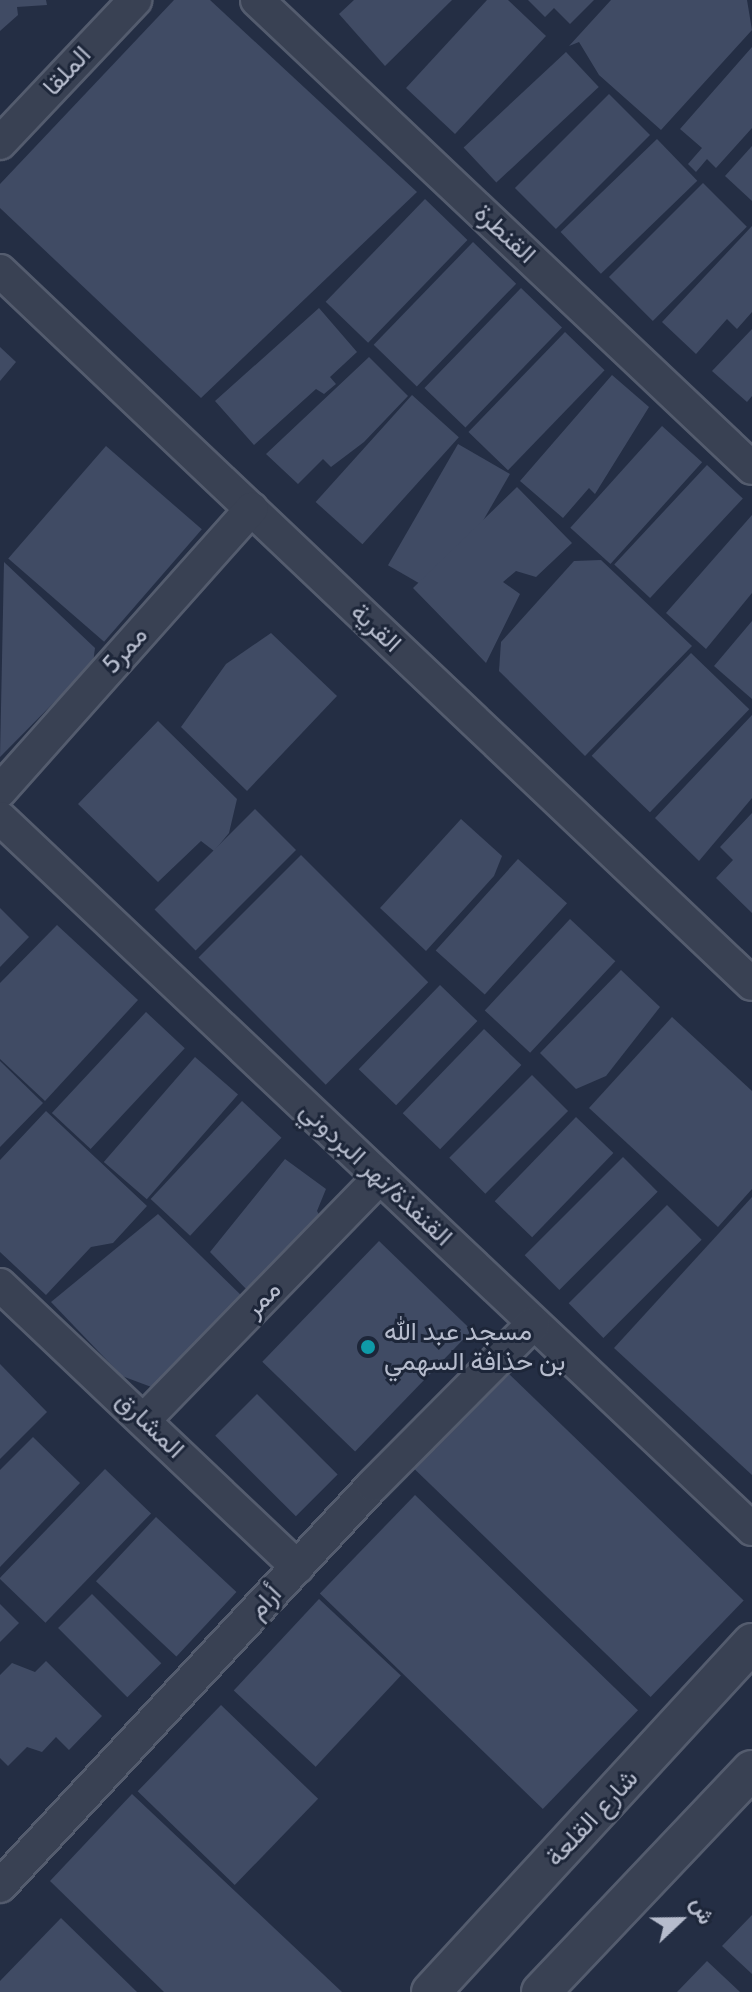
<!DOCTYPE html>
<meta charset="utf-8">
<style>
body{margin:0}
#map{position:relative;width:752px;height:1992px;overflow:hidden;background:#242e44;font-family:Cabin,Vazirmatn,sans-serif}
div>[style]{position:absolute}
.building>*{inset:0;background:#404b64;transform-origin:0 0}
.roads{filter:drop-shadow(2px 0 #545c6e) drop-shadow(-2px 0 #545c6e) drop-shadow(0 2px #545c6e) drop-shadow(0 -2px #545c6e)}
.minor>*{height:32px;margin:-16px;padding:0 16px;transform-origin:16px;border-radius:16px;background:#394153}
.tertiary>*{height:38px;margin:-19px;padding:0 19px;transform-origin:19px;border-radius:19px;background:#394153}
.dots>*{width:22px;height:22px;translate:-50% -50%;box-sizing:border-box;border:4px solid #1d2639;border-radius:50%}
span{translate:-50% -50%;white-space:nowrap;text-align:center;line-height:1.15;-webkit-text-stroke:6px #1d2639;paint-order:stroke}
.street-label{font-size:26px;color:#b6bccd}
.poi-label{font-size:26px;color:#b6bccd}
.left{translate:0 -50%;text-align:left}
.north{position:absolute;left:640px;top:1880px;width:80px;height:80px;-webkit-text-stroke:6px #1d2639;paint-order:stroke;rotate:68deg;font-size:22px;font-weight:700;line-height:32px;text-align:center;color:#b6bccd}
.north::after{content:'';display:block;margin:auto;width:28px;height:36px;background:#b6bccd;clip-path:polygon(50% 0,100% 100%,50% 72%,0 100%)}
</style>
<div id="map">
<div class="building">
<i style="clip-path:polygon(0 0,46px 0,47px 5px,17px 7px,18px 15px,0 31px)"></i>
<i style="clip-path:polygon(174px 0,210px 0,417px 192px,201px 398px,0 208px,0 184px)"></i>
<i style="clip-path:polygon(354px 0,452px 0,385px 66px,339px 14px)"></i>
<i style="clip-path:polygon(487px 0,508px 0,546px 36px,455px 134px,406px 88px)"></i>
<i style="clip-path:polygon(528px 0,594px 0,570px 24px,554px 8px,545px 17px)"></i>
<i style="clip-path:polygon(611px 0,747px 0,752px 30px,661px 130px,599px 75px,579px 42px,569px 46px)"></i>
<i style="clip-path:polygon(752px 47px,752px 128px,716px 168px,707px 159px,696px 172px,688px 164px,702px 148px,680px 129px)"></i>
<i style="left:566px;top:52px;width:48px;height:140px;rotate:47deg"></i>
<i style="left:609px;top:94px;width:58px;height:133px;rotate:45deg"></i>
<i style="left:657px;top:139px;width:58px;height:134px;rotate:46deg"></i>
<i style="clip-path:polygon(752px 146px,752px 201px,725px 176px)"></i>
<i style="left:703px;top:183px;width:62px;height:133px;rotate:45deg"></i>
<i style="left:425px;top:199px;width:59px;height:143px;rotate:44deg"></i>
<i style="clip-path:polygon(752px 226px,752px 312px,737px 329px,727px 319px,696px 354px,662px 322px)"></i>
<i style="left:473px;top:242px;width:60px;height:143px;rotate:44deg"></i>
<i style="left:521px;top:288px;width:57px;height:139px;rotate:44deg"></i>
<i style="clip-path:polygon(319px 308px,357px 352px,330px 377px,336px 384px,324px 394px,316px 389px,254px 445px,215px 401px)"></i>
<i style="clip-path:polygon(752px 329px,752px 396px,747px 402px,712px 371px)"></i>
<i style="left:565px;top:332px;width:55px;height:139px;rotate:44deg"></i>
<i style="clip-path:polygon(0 347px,16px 362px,0 381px)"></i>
<i style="clip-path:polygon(369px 357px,408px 396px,364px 442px,331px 467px,323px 459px,298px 484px,266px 454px)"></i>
<i style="clip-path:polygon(612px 375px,649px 407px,595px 494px,589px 488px,563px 518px,520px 481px)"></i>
<i style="left:412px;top:395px;width:63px;height:144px;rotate:42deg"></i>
<i style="left:662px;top:426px;width:54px;height:137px;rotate:42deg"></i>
<i style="left:458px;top:444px;width:60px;height:140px;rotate:30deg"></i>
<i style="left:106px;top:446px;width:127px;height:149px;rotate:41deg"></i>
<i style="left:707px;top:465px;width:49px;height:136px;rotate:43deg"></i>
<i style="clip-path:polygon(517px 487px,572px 543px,536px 577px,516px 571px,503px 582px,520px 594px,486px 663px,413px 588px)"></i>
<i style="clip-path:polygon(752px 515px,752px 593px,706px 649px,666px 613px)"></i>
<i style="clip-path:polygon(601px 560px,692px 646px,585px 756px,499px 671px,501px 642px,574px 561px)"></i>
<i style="clip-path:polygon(4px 562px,95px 648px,93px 663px,0 757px)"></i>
<i style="clip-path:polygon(752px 621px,752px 699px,714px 666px)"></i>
<i style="clip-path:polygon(271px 633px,337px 696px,247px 791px,181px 727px,226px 664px)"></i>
<i style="left:691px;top:653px;width:81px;height:143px;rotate:44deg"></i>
<i style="clip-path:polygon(752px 715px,752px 798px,699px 861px,655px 818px)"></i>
<i style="clip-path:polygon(158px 721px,237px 799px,229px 833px,214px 851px,201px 841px,158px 882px,78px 804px)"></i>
<i style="left:255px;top:809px;width:58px;height:142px;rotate:45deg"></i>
<i style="clip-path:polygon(752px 813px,752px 913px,716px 878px,733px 860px,720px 847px)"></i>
<i style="clip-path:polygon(461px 819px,502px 856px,494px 876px,426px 951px,380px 908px)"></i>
<i style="left:301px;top:855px;width:180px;height:145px;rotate:45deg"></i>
<i style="left:518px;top:859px;width:66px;height:123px;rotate:42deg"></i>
<i style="clip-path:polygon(0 908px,29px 937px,0 967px)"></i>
<i style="left:570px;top:919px;width:62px;height:125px;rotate:43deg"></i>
<i style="clip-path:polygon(57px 925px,138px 1000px,45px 1101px,0 1059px,0 983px)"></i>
<i style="clip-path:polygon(621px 970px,660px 1007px,606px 1076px,576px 1089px,540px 1053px)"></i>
<i style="left:440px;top:985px;width:52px;height:117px;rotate:44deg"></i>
<i style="left:146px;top:1012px;width:53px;height:138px;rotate:43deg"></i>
<i style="clip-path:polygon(672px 1017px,752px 1091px,752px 1189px,718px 1227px,589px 1108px)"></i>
<i style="left:484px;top:1029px;width:52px;height:117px;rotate:44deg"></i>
<i style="left:195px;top:1057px;width:57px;height:139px;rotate:41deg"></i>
<i style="clip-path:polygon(0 1061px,43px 1103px,0 1147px)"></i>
<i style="left:532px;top:1075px;width:51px;height:117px;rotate:45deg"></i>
<i style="left:242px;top:1101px;width:54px;height:134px;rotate:43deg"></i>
<i style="clip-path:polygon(46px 1111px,147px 1206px,113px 1243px,91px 1247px,46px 1295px,0 1252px,0 1160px)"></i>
<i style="left:576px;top:1117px;width:52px;height:117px;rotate:44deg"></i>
<i style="left:623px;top:1157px;width:49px;height:139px;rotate:45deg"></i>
<i style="clip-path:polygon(285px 1159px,326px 1189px,317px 1211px,323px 1221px,251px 1294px,210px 1252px)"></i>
<i style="clip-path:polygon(752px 1197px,752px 1475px,614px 1348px)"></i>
<i style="left:667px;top:1205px;width:49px;height:139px;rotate:45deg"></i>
<i style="clip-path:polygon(158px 1214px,247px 1301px,154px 1388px,122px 1376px,51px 1302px)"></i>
<i style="left:379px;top:1241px;width:129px;height:168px;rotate:44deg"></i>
<i style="clip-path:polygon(0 1364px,47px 1412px,0 1459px)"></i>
<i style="left:507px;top:1372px;width:329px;height:134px;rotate:44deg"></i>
<i style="left:257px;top:1394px;width:114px;height:59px;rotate:45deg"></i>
<i style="clip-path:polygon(33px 1437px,80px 1483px,0 1567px,0 1470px)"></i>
<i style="left:105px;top:1469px;width:64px;height:152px;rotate:44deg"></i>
<i style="left:415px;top:1495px;width:310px;height:137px;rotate:44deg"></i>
<i style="left:156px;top:1517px;width:110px;height:88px;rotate:43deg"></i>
<i style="left:92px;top:1594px;width:98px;height:48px;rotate:45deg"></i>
<i style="left:319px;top:1599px;width:112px;height:125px;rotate:43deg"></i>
<i style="clip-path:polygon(0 1604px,19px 1623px,0 1642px)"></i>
<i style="clip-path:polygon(46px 1661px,102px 1716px,69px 1750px,56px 1737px,42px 1752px,27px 1747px,8px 1766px,0 1758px,0 1675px,12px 1663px,35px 1672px)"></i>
<i style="left:221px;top:1705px;width:135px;height:120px;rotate:44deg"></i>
<i style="clip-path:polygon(132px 1794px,342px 1992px,164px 1992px,50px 1881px)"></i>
<i style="clip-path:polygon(752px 1915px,752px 1974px,722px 1946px)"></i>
<i style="clip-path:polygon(61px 1918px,137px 1992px,0 1992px,0 1981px)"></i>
<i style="clip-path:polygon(707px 1961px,740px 1992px,677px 1992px)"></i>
</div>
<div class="roads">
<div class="minor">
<i style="left:257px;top:0;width:681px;rotate:43.39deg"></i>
<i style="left:0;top:143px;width:197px;rotate:-46.6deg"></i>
<i style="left:0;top:271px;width:1036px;rotate:43.48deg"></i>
<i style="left:0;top:791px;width:378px;rotate:-48.3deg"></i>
<i style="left:0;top:818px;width:1035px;rotate:43.39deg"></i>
<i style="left:0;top:1285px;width:410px;rotate:43.5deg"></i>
<i style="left:145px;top:1419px;width:337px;rotate:-45.8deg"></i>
<i style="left:0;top:1886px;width:548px;rotate:-47.07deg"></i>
<i style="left:373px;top:1485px;width:228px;rotate:-45.2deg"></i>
</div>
<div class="tertiary">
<i style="left:431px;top:1992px;width:474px;rotate:-47.4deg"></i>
<i style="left:541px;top:1992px;width:306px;rotate:-46.5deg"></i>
</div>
</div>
<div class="dots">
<i style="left:368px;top:1347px;background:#0f9aa8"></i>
</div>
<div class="street-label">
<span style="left:67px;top:71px;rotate:-47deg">الملقا</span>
<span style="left:505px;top:234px;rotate:43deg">القنطرة</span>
<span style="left:376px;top:628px;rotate:43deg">القرية</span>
<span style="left:125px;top:650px;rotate:-48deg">ممر5</span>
<span style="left:376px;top:1174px;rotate:43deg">القنفذة/نهر البردوني</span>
<span style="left:263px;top:1299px;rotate:-45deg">ممر</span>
<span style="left:150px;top:1425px;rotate:44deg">المشارق</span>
<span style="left:265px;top:1602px;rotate:-47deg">أرام</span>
<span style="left:592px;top:1818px;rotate:-47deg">شارع القلعة</span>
</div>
<div class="poi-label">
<span class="left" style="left:384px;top:1347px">مسجد عبد الله<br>بن حذافة السهمي</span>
</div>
<div class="north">ش</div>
</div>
